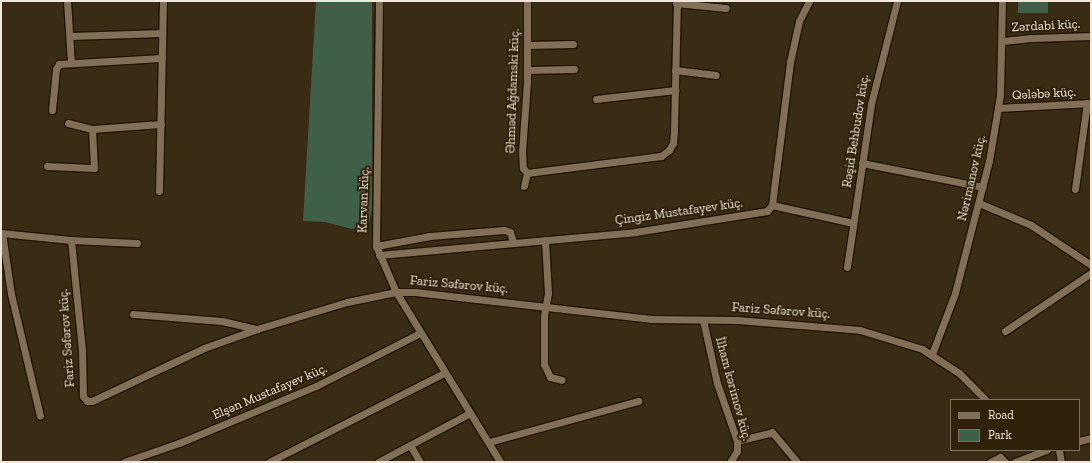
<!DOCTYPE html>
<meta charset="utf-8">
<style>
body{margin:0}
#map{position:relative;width:1092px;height:463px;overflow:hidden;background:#3a2b15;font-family:"Zilla Slab",serif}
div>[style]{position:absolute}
.green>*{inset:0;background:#405f49;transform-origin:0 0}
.roads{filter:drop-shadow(1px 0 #211300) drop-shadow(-1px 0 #211300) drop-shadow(0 1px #211300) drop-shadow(0 -1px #211300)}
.minor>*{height:7px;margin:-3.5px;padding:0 3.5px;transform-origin:3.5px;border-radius:3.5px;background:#816f57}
span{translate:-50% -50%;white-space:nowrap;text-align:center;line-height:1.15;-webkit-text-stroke:4px #30210b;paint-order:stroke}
.street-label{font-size:13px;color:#f1e7da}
.frame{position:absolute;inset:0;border:2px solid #f1e7da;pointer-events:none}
.legend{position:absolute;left:950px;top:399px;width:130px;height:52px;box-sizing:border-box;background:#30210b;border:1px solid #7d705e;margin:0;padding:5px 7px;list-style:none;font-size:12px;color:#f1e7da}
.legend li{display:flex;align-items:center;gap:8px;height:20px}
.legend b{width:20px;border:1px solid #7d705e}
</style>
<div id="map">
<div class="green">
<i style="clip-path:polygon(316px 1px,372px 1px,372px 209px,369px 222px,352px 229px,325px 222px,303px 221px)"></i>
<i style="left:1018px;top:1px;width:30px;height:12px"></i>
</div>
<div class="roads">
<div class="minor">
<i style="left:67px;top:1px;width:62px;rotate:86.3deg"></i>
<i style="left:379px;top:1px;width:245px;rotate:90.7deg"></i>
<i style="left:376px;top:246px;width:50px;rotate:66.5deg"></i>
<i style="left:396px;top:292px;width:199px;rotate:58.5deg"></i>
<i style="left:527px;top:1px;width:81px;rotate:90deg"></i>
<i style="left:527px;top:82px;width:69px;rotate:94.1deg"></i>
<i style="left:522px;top:151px;width:17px;rotate:87deg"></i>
<i style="left:523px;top:168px;width:6px;rotate:51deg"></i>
<i style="left:527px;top:173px;width:135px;rotate:-7.2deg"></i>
<i style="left:661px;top:156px;width:10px;rotate:-37deg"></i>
<i style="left:669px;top:150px;width:8px;rotate:-60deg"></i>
<i style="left:673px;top:143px;width:12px;rotate:-85deg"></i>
<i style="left:674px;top:131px;width:130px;rotate:-88.7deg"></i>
<i style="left:676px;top:3px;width:50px;rotate:5.7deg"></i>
<i style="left:70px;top:36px;width:92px;rotate:-1.9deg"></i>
<i style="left:1003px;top:41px;width:28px;rotate:-6deg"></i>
<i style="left:1031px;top:38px;width:60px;rotate:-1.9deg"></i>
<i style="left:527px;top:45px;width:46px;rotate:-1.2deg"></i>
<i style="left:527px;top:70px;width:47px;rotate:-1.2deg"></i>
<i style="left:675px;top:70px;width:41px;rotate:7deg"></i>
<i style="left:596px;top:99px;width:80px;rotate:-6.5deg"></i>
<i style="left:998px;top:108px;width:93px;rotate:-3.1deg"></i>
<i style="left:52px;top:110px;width:41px;rotate:-84.4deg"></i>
<i style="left:56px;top:69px;width:6px;rotate:-59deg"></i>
<i style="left:59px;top:64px;width:103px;rotate:-3.3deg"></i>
<i style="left:68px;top:123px;width:25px;rotate:14deg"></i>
<i style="left:862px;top:163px;width:123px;rotate:11.2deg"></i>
<i style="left:47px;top:166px;width:47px;rotate:2.4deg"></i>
<i style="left:94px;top:168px;width:39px;rotate:-93deg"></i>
<i style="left:92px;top:129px;width:69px;rotate:-4.1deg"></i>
<i style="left:524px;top:186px;width:13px;rotate:-77deg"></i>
<i style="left:1075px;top:189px;width:87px;rotate:-82.1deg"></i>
<i style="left:159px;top:191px;width:190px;rotate:-88.8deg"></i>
<i style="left:979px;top:203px;width:56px;rotate:22.9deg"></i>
<i style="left:1031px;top:225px;width:72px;rotate:33.7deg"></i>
<i style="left:772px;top:205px;width:83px;rotate:12.5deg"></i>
<i style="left:1px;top:233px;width:70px;rotate:5.7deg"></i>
<i style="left:71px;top:240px;width:111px;rotate:84.3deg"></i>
<i style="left:82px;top:350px;width:46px;rotate:88.8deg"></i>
<i style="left:83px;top:396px;width:6px;rotate:51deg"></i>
<i style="left:87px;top:401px;width:5px"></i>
<i style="left:92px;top:401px;width:124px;rotate:-25.3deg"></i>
<i style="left:204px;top:348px;width:56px;rotate:-19.7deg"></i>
<i style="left:257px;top:329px;width:94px;rotate:-16.7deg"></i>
<i style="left:347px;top:302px;width:50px;rotate:-11.5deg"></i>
<i style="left:396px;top:292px;width:19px"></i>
<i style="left:415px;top:292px;width:238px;rotate:6.5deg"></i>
<i style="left:651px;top:319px;width:86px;rotate:0.7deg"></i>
<i style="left:737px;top:320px;width:123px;rotate:4.6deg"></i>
<i style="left:860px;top:330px;width:65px;rotate:17deg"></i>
<i style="left:922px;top:349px;width:44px;rotate:33deg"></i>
<i style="left:959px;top:373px;width:38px;rotate:45deg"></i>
<i style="left:2px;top:233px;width:62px;rotate:81.6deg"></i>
<i style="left:11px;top:294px;width:125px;rotate:76.6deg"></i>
<i style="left:71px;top:240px;width:66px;rotate:2.6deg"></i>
<i style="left:545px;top:240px;width:53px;rotate:86.8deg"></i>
<i style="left:548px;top:293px;width:23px;rotate:100deg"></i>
<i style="left:544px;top:316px;width:48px;rotate:90deg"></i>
<i style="left:544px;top:364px;width:14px;rotate:65deg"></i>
<i style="left:550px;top:377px;width:12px;rotate:14deg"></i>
<i style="left:376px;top:246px;width:55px;rotate:-10.5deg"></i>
<i style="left:430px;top:236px;width:74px;rotate:-4.6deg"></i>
<i style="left:504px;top:230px;width:6px;rotate:18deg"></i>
<i style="left:510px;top:232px;width:10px;rotate:73deg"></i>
<i style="left:379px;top:255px;width:257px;rotate:-5.1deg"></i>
<i style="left:635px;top:232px;width:134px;rotate:-9deg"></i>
<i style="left:767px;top:211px;width:8px;rotate:-50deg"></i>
<i style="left:772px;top:205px;width:144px;rotate:-82.8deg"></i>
<i style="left:790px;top:62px;width:42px;rotate:-77.6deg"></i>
<i style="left:799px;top:21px;width:22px;rotate:-63deg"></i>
<i style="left:847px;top:267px;width:165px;rotate:-81.6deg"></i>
<i style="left:871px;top:104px;width:106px;rotate:-75.8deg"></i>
<i style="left:133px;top:314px;width:89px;rotate:4.5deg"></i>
<i style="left:222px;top:321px;width:36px;rotate:13deg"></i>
<i style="left:703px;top:320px;width:65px;rotate:77.5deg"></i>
<i style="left:717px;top:383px;width:61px;rotate:71deg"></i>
<i style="left:737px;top:441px;width:10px;rotate:90deg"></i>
<i style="left:737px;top:451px;width:13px;rotate:122deg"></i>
<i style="left:1005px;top:331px;width:104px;rotate:-34deg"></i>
<i style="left:932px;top:354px;width:65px;rotate:-69.3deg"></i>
<i style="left:955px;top:293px;width:136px;rotate:-75.6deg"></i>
<i style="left:989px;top:161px;width:67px;rotate:-80.5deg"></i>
<i style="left:1000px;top:95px;width:94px;rotate:-88.8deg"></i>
<i style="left:737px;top:441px;width:36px;rotate:-14deg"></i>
<i style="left:772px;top:432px;width:39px;rotate:50deg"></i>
<i style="left:1079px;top:441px;width:12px;rotate:-14deg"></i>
<i style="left:489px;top:442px;width:155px;rotate:-15.4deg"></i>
<i style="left:410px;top:445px;width:20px;rotate:60deg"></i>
<i style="left:1059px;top:450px;width:12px;rotate:81deg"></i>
<i style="left:124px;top:462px;width:58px;rotate:-19.1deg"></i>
<i style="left:179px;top:443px;width:148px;rotate:-22.6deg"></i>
<i style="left:316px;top:386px;width:117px;rotate:-27deg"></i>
<i style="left:269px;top:462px;width:196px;rotate:-27deg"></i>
<i style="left:378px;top:462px;width:104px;rotate:-28deg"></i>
<i style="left:990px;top:462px;width:11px;rotate:-27deg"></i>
<i style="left:1000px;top:457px;width:7px;rotate:45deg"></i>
<i style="left:1015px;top:462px;width:34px;rotate:-21deg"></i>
</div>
</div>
<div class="street-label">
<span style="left:1046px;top:26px;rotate:-3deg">Zərdabi küç.</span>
<span style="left:513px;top:91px;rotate:-88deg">Əhməd Ağdamski küç.</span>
<span style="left:1044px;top:94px;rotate:-3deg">Qələbə küç.</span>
<span style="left:856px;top:131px;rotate:-81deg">Rəşid Behbudov küç.</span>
<span style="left:972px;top:178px;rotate:-77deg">Nərimanov küç.</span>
<span style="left:364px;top:200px;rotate:-88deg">Karvan küç.</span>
<span style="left:679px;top:212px;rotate:-8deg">Çingiz Mustafayev küç.</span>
<span style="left:459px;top:285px;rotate:5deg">Fariz Səfərov küç.</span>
<span style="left:781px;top:311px;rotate:4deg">Fariz Səfərov küç.</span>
<span style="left:67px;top:338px;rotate:-94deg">Fariz Səfərov küç.</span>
<span style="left:733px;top:389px;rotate:75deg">İlham kərimov küç.</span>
<span style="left:270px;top:392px;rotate:-23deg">Elşən Mustafayev küç.</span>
</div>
<div class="frame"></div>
<ul class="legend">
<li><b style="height:5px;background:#816f57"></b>Road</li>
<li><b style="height:11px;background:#405f49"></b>Park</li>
</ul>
</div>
